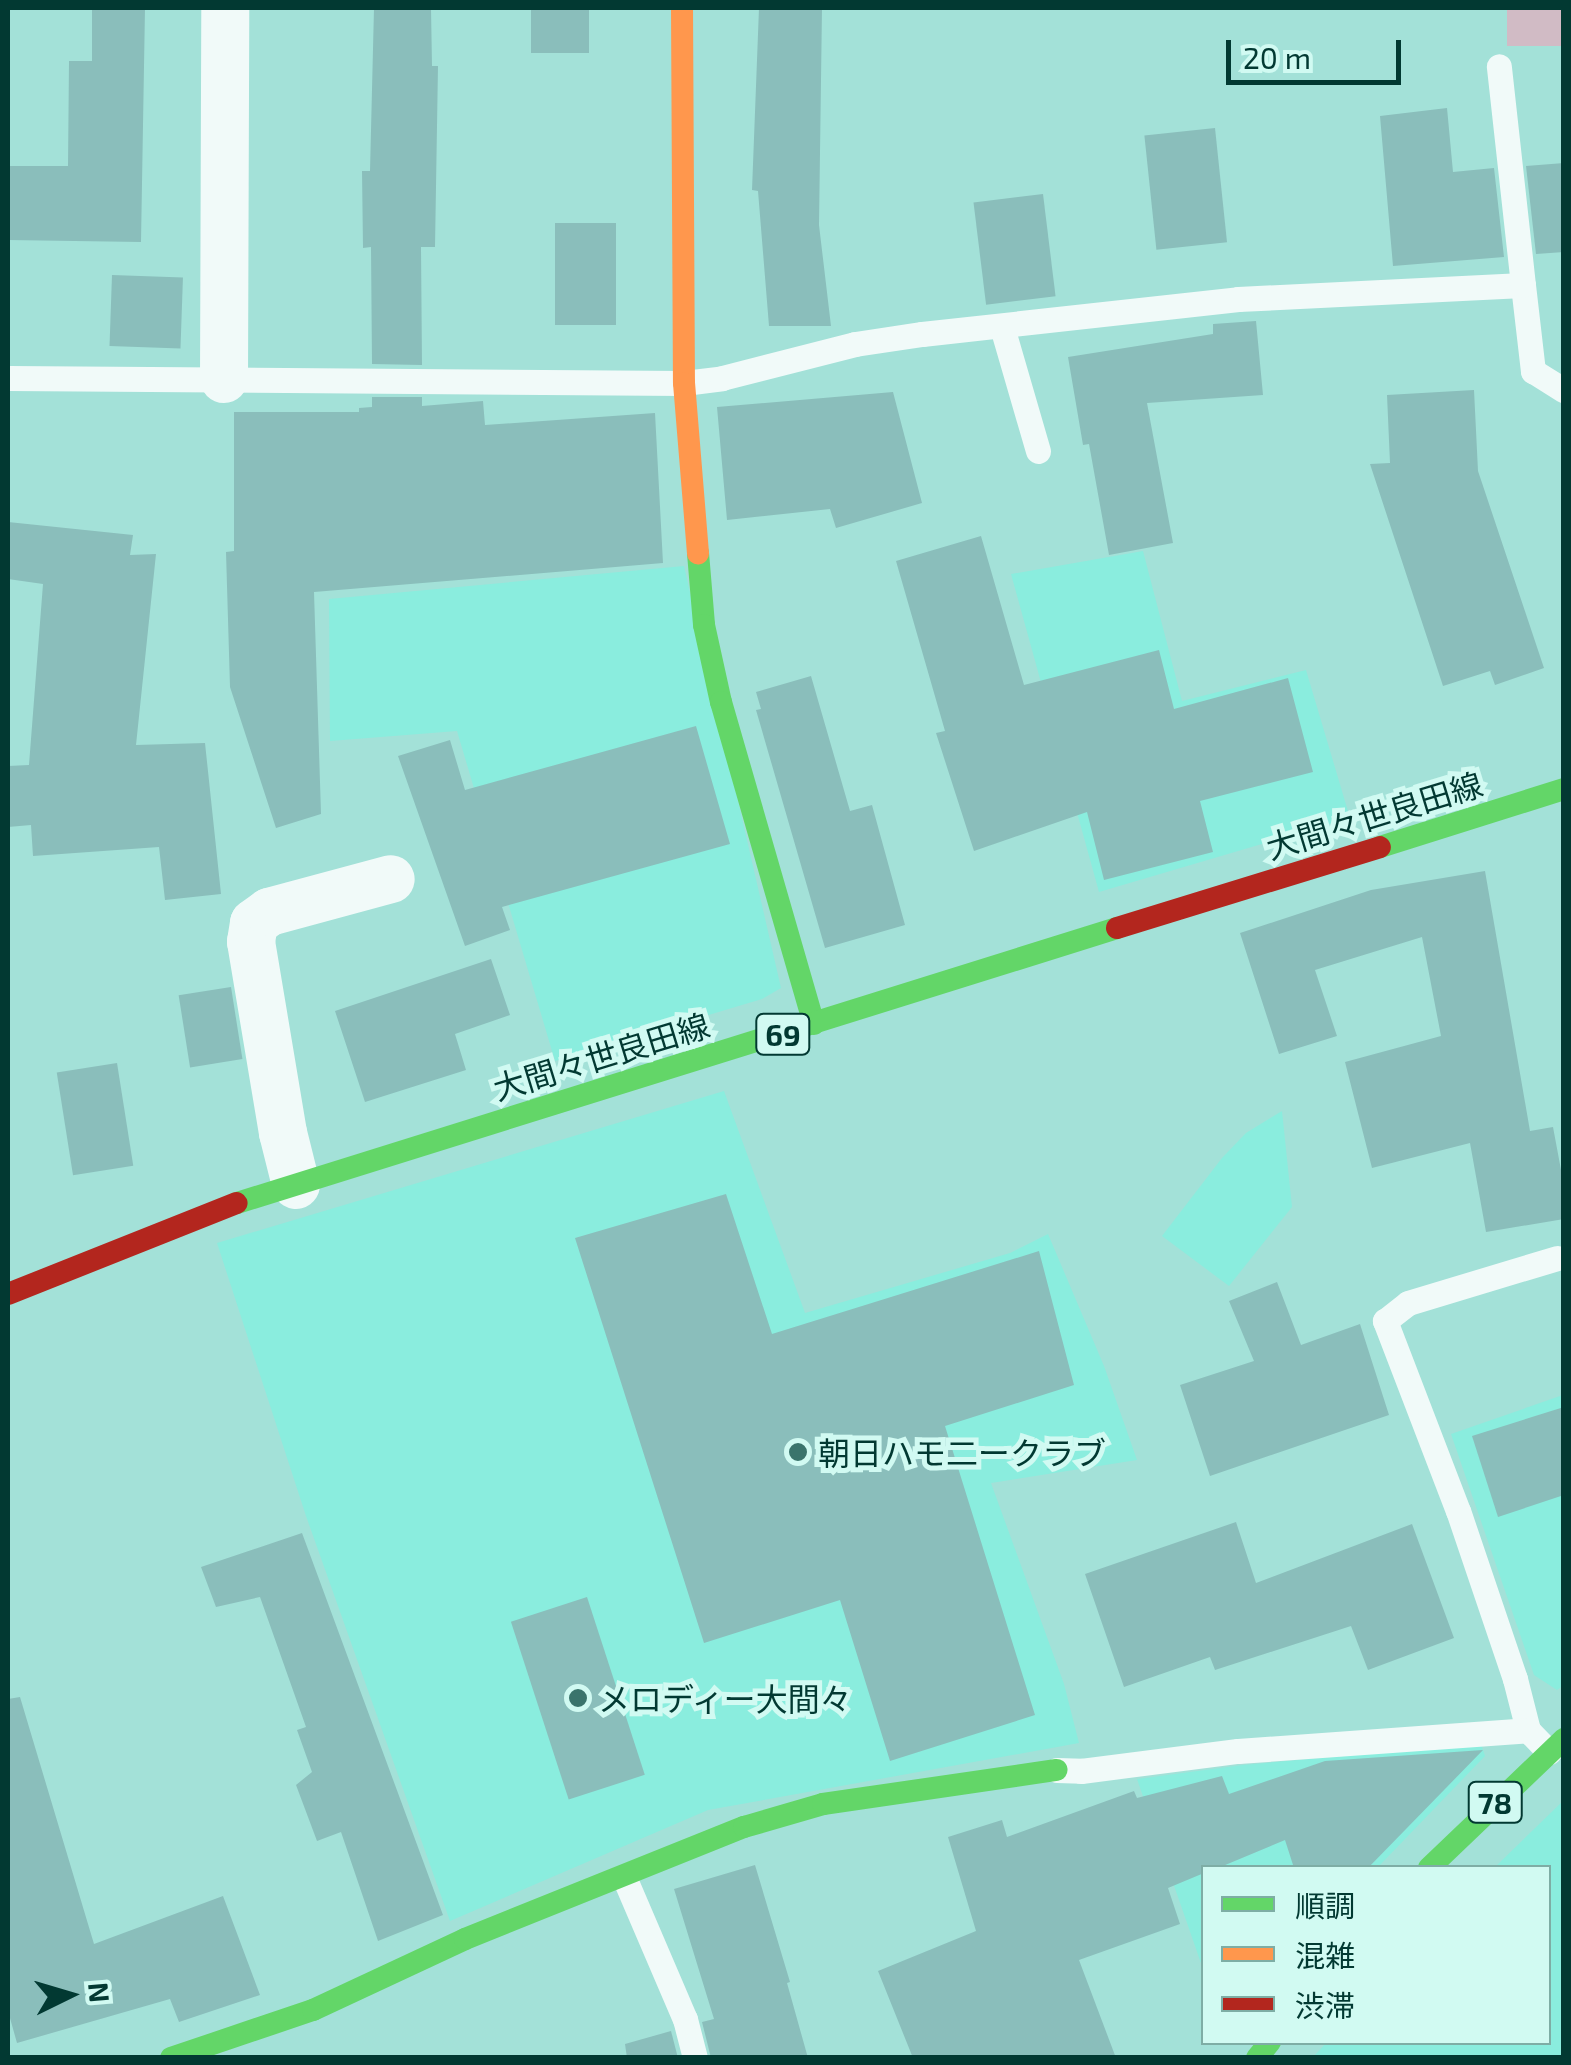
<!DOCTYPE html>
<meta charset="utf-8">
<style>
body{margin:0}
#map{position:relative;width:1571px;height:2065px;overflow:hidden;background:#a3e1d8;font-family:"Exo 2","Noto Sans JP",sans-serif}
div>[style]{position:absolute}
.built>*{inset:0;background:#8aedde}
.green>*{inset:0;background:#d1bbc5;transform-origin:0 0}
.building>*{inset:0;background:#8abebb;transform-origin:0 0}
.lane>*{height:25px;margin:-12.5px;padding:0 12.5px;transform-origin:12.5px;border-radius:12.5px;background:#f1faf9}
.street>*{height:48px;margin:-24px;padding:0 24px;transform-origin:24px;border-radius:24px;background:#f1faf9}
.fast>*{height:22px;margin:-11px;padding:0 11px;transform-origin:11px;border-radius:11px;background:#63d668}
.slow>*{height:22px;margin:-11px;padding:0 11px;transform-origin:11px;border-radius:11px;background:#ff974d}
.jam>*{height:22px;margin:-11px;padding:0 11px;transform-origin:11px;border-radius:11px;background:#b3261e}
.dots>*{width:28px;height:28px;translate:-50% -50%;box-sizing:border-box;border:5px solid #d1faf2;border-radius:50%}
span{translate:-50% -50%;white-space:nowrap;text-align:center;line-height:1.15;-webkit-text-stroke:10px #d1faf2;paint-order:stroke}
.shield-label span{padding:2px 8px;background:#d1faf2;border:2px solid;border-radius:8px;-webkit-text-stroke-width:0}
.shield-label{font-size:30px;color:#023932;font-weight:700}
.street-label{font-size:32px;color:#023932}
.poi-label{font-size:32px;color:#023932}
.left{translate:0 -50%;text-align:left}
.frame{position:absolute;inset:0;border:10px solid #023932;pointer-events:none}
.legend{position:absolute;left:1201px;top:1865px;width:350px;height:180px;box-sizing:border-box;background:#d1faf2;border:2px solid #7eada5;margin:0;padding:12px 18px;list-style:none;font-size:30px;color:#023932}
.legend li{display:flex;align-items:center;gap:20px;height:50px}
.legend b{width:50px;border:2px solid #7eada5}
.north{position:absolute;left:20px;top:1945px;width:100px;height:100px;-webkit-text-stroke:8px #d1faf2;paint-order:stroke;rotate:85deg;font-size:28px;font-weight:700;line-height:40px;text-align:center;color:#023932}
.north::after{content:'';display:block;margin:auto;width:35px;height:45px;background:#023932;clip-path:polygon(50% 0,100% 100%,50% 72%,0 100%)}
.scale{position:absolute;left:1226px;top:40px;width:175px;height:45px;box-sizing:border-box;border:5px solid #023932;border-top:0;padding-left:12px;font-size:30px;line-height:35px;white-space:nowrap;color:#023932;-webkit-text-stroke:8px #d1faf2;paint-order:stroke}
</style>
<div id="map">
<div class="built">
<i style="clip-path:polygon(1143px 551px,1182px 701px,1306px 670px,1350px 818px,1099px 892px,1011px 574px)"></i>
<i style="clip-path:polygon(684px 566px,781px 988px,762px 999px,555px 1061px,457px 731px,330px 741px,329px 599px)"></i>
<i style="clip-path:polygon(724px 1091px,805px 1313px,1010px 1253px,1048px 1234px,1104px 1366px,1137px 1460px,991px 1483px,1064px 1684px,1079px 1743px,708px 1810px,450px 1921px,306px 1516px,217px 1243px)"></i>
<i style="clip-path:polygon(1282px 1111px,1292px 1207px,1229px 1286px,1162px 1236px,1222px 1158px,1246px 1133px)"></i>
<i style="clip-path:polygon(1563px 1395px,1564px 1685px,1557px 1690px,1534px 1675px,1451px 1434px)"></i>
<i style="clip-path:polygon(1481px 1744px,1485px 1756px,1378px 1867px,1204px 1868px,1203px 1969px,1137px 1779px,1243px 1765px)"></i>
<i style="clip-path:polygon(1563px 1801px,1563px 2057px,1313px 2057px,1326px 2043px,1548px 2042px,1548px 1868px,1495px 1867px)"></i>
</div>
<div class="green">
<i style="left:1507px;top:8px;width:56px;height:38px"></i>
</div>
<div class="building">
<i style="clip-path:polygon(92px 8px,145px 8px,141px 242px,8px 240px,8px 166px,68px 166px,69px 61px,92px 61px)"></i>
<i style="clip-path:polygon(374px 8px,431px 8px,432px 66px,438px 66px,435px 247px,421px 247px,422px 365px,372px 364px,371px 247px,363px 248px,362px 171px,370px 171px)"></i>
<i style="left:531px;top:8px;width:58px;height:45px"></i>
<i style="clip-path:polygon(759px 8px,822px 8px,819px 225px,831px 326px,769px 326px,758px 191px,752px 190px)"></i>
<i style="clip-path:polygon(1447px 108px,1453px 172px,1494px 168px,1504px 257px,1393px 266px,1380px 116px)"></i>
<i style="left:1215px;top:128px;width:115px;height:71px;rotate:84deg"></i>
<i style="clip-path:polygon(1564px 163px,1564px 252px,1536px 254px,1526px 166px)"></i>
<i style="left:1043px;top:194px;width:103px;height:70px;rotate:83deg"></i>
<i style="left:616px;top:223px;width:102px;height:61px;rotate:90deg"></i>
<i style="left:112px;top:275px;width:71px;height:71px;rotate:2deg"></i>
<i style="clip-path:polygon(1256px 321px,1263px 395px,1147px 403px,1173px 543px,1109px 555px,1089px 444px,1083px 445px,1068px 357px,1213px 334px,1213px 324px)"></i>
<i style="clip-path:polygon(1474px 390px,1478px 471px,1544px 668px,1495px 685px,1490px 671px,1443px 686px,1370px 464px,1390px 463px,1387px 395px)"></i>
<i style="clip-path:polygon(893px 392px,922px 503px,836px 528px,830px 509px,727px 520px,717px 407px)"></i>
<i style="clip-path:polygon(372px 397px,422px 397px,422px 406px,483px 401px,485px 425px,655px 413px,663px 563px,314px 592px,321px 814px,276px 828px,230px 687px,226px 552px,234px 551px,234px 412px,359px 412px,359px 408px,372px 407px)"></i>
<i style="clip-path:polygon(8px 522px,133px 535px,130px 555px,156px 554px,136px 745px,205px 743px,221px 894px,165px 900px,159px 847px,33px 856px,31px 825px,8px 827px,8px 766px,29px 765px,43px 584px,8px 579px)"></i>
<i style="clip-path:polygon(981px 536px,1024px 685px,1159px 650px,1174px 709px,1288px 678px,1313px 772px,1200px 801px,1213px 852px,1104px 880px,1087px 812px,974px 851px,936px 733px,945px 731px,896px 561px)"></i>
<i style="clip-path:polygon(811px 676px,850px 811px,872px 805px,905px 925px,825px 948px,756px 710px,761px 709px,756px 692px)"></i>
<i style="clip-path:polygon(696px 726px,730px 844px,502px 907px,510px 930px,465px 946px,398px 756px,450px 740px,465px 790px)"></i>
<i style="clip-path:polygon(1485px 871px,1530px 1131px,1553px 1127px,1564px 1186px,1564px 1219px,1486px 1232px,1470px 1143px,1372px 1168px,1345px 1062px,1441px 1036px,1422px 937px,1315px 970px,1337px 1036px,1279px 1054px,1240px 933px,1371px 890px)"></i>
<i style="clip-path:polygon(491px 959px,510px 1015px,455px 1034px,466px 1070px,365px 1102px,335px 1011px)"></i>
<i style="left:231px;top:987px;width:73px;height:53px;rotate:81deg"></i>
<i style="left:117px;top:1063px;width:104px;height:61px;rotate:81deg"></i>
<i style="clip-path:polygon(726px 1194px,772px 1334px,1039px 1251px,1074px 1385px,945px 1426px,1035px 1715px,890px 1761px,840px 1600px,704px 1643px,575px 1238px)"></i>
<i style="clip-path:polygon(1277px 1282px,1301px 1345px,1360px 1324px,1389px 1415px,1210px 1476px,1180px 1385px,1254px 1361px,1229px 1301px)"></i>
<i style="clip-path:polygon(1564px 1407px,1564px 1495px,1498px 1517px,1472px 1436px)"></i>
<i style="clip-path:polygon(1236px 1522px,1256px 1583px,1412px 1524px,1454px 1638px,1368px 1670px,1351px 1626px,1215px 1670px,1210px 1657px,1124px 1687px,1085px 1574px)"></i>
<i style="clip-path:polygon(302px 1533px,443px 1915px,378px 1941px,341px 1832px,317px 1841px,296px 1785px,312px 1772px,297px 1730px,306px 1727px,260px 1597px,216px 1607px,201px 1567px)"></i>
<i style="left:587px;top:1597px;width:187px;height:80px;rotate:72deg"></i>
<i style="clip-path:polygon(20px 1697px,94px 1944px,223px 1896px,260px 1995px,179px 2022px,170px 1999px,17px 2043px,8px 2011px,8px 1699px)"></i>
<i style="clip-path:polygon(1483px 1750px,1368px 1868px,1294px 1868px,1285px 1840px,1218px 1868px,1204px 1868px,1204px 1873px,1168px 1888px,1180px 1924px,1079px 1960px,1116px 2058px,913px 2058px,878px 1971px,976px 1931px,948px 1837px,1002px 1820px,1007px 1837px,1134px 1791px,1137px 1798px,1222px 1776px,1229px 1794px,1325px 1761px)"></i>
<i style="clip-path:polygon(755px 1865px,790px 1982px,787px 1983px,808px 2058px,711px 2058px,702px 2022px,714px 2019px,674px 1889px)"></i>
<i style="clip-path:polygon(671px 2031px,678px 2058px,627px 2058px,625px 2044px)"></i>
</div>
<div class="lane">
<i style="left:1523px;top:285px;width:87px;rotate:83.4deg"></i>
<i style="left:1533px;top:371px;width:36px;rotate:32deg"></i>
<i style="left:1002px;top:327px;width:129px;rotate:73.8deg"></i>
<i style="left:8px;top:378px;width:676px;rotate:0.42deg"></i>
<i style="left:684px;top:383px;width:38px;rotate:-7deg"></i>
<i style="left:722px;top:378px;width:137px;rotate:-14.3deg"></i>
<i style="left:855px;top:344px;width:68px;rotate:-8.5deg"></i>
<i style="left:922px;top:334px;width:318px;rotate:-6.3deg"></i>
<i style="left:1238px;top:299px;width:285px;rotate:-2.8deg"></i>
<i style="left:1523px;top:285px;width:220px;rotate:-96.3deg"></i>
<i style="left:1549px;top:1752px;width:30px;rotate:-134deg"></i>
<i style="left:1528px;top:1730px;width:53px;rotate:-104.3deg"></i>
<i style="left:1515px;top:1679px;width:177px;rotate:-108.7deg"></i>
<i style="left:1458px;top:1511px;width:204px;rotate:-111deg"></i>
<i style="left:1385px;top:1321px;width:29px;rotate:-38deg"></i>
<i style="left:1408px;top:1303px;width:156px;rotate:-16.8deg"></i>
<i style="left:1057px;top:1770px;width:24px;rotate:2deg"></i>
<i style="left:1081px;top:1771px;width:158px;rotate:-7.3deg"></i>
<i style="left:1238px;top:1751px;width:291px;rotate:-4.1deg"></i>
<i style="left:624px;top:1877px;width:155px;rotate:66.8deg"></i>
<i style="left:685px;top:2019px;width:40px;rotate:75.6deg"></i>
</div>
<div class="street">
<i style="left:224px;top:379px;width:371px;rotate:-89.8deg"></i>
<i style="left:296px;top:1185px;width:54px;rotate:-104deg"></i>
<i style="left:283px;top:1133px;width:194px;rotate:-99.5deg"></i>
<i style="left:251px;top:942px;width:19px;rotate:-81deg"></i>
<i style="left:254px;top:923px;width:19px;rotate:-36deg"></i>
<i style="left:269px;top:912px;width:126px;rotate:-15.1deg"></i>
</div>
<div class="fast">
<i style="left:698px;top:553px;width:72px;rotate:85.2deg"></i>
<i style="left:704px;top:625px;width:79px;rotate:77.6deg"></i>
<i style="left:721px;top:702px;width:335px;rotate:73.9deg"></i>
<i style="left:1380px;top:847px;width:193px;rotate:-17.5deg"></i>
<i style="left:237px;top:1203px;width:922px;rotate:-17.35deg"></i>
<i style="left:1429px;top:1868px;width:187px;rotate:-43.7deg"></i>
<i style="left:171px;top:2058px;width:150px;rotate:-18.7deg"></i>
<i style="left:313px;top:2010px;width:168px;rotate:-25deg"></i>
<i style="left:465px;top:1939px;width:301px;rotate:-21.9deg"></i>
<i style="left:744px;top:1827px;width:82px;rotate:-16.2deg"></i>
<i style="left:823px;top:1804px;width:236px;rotate:-8.3deg"></i>
<i style="left:1257px;top:2058px;width:21px;rotate:-51deg"></i>
</div>
<div class="slow">
<i style="left:682px;top:8px;width:375px;rotate:89.7deg"></i>
<i style="left:684px;top:383px;width:171px;rotate:85.3deg"></i>
</div>
<div class="jam">
<i style="left:1117px;top:928px;width:275px;rotate:-17.1deg"></i>
<i style="left:8px;top:1294px;width:246px;rotate:-21.7deg"></i>
</div>
<div class="dots">
<i style="left:798px;top:1452px;background:#3a746c"></i>
<i style="left:578px;top:1698px;background:#3a746c"></i>
</div>
<div class="shield-label">
<span style="left:783px;top:1034px">69</span>
<span style="left:1495px;top:1802px">78</span>
</div>
<div class="street-label">
<span style="left:1374px;top:815px;rotate:-17deg">大間々世良田線</span>
<span style="left:601px;top:1056px;rotate:-17deg">大間々世良田線</span>
</div>
<div class="poi-label">
<span class="left" style="left:818px;top:1452px">朝日ハモ二ークラブ</span>
<span class="left" style="left:598px;top:1698px">メロディー大間々</span>
</div>
<div class="frame"></div>
<ul class="legend">
<li><b style="height:12px;background:#63d668"></b>順調</li>
<li><b style="height:12px;background:#ff974d"></b>混雑</li>
<li><b style="height:12px;background:#b3261e"></b>渋滞</li>
</ul>
<div class="north">N</div>
<div class="scale">20 m</div>
</div>
